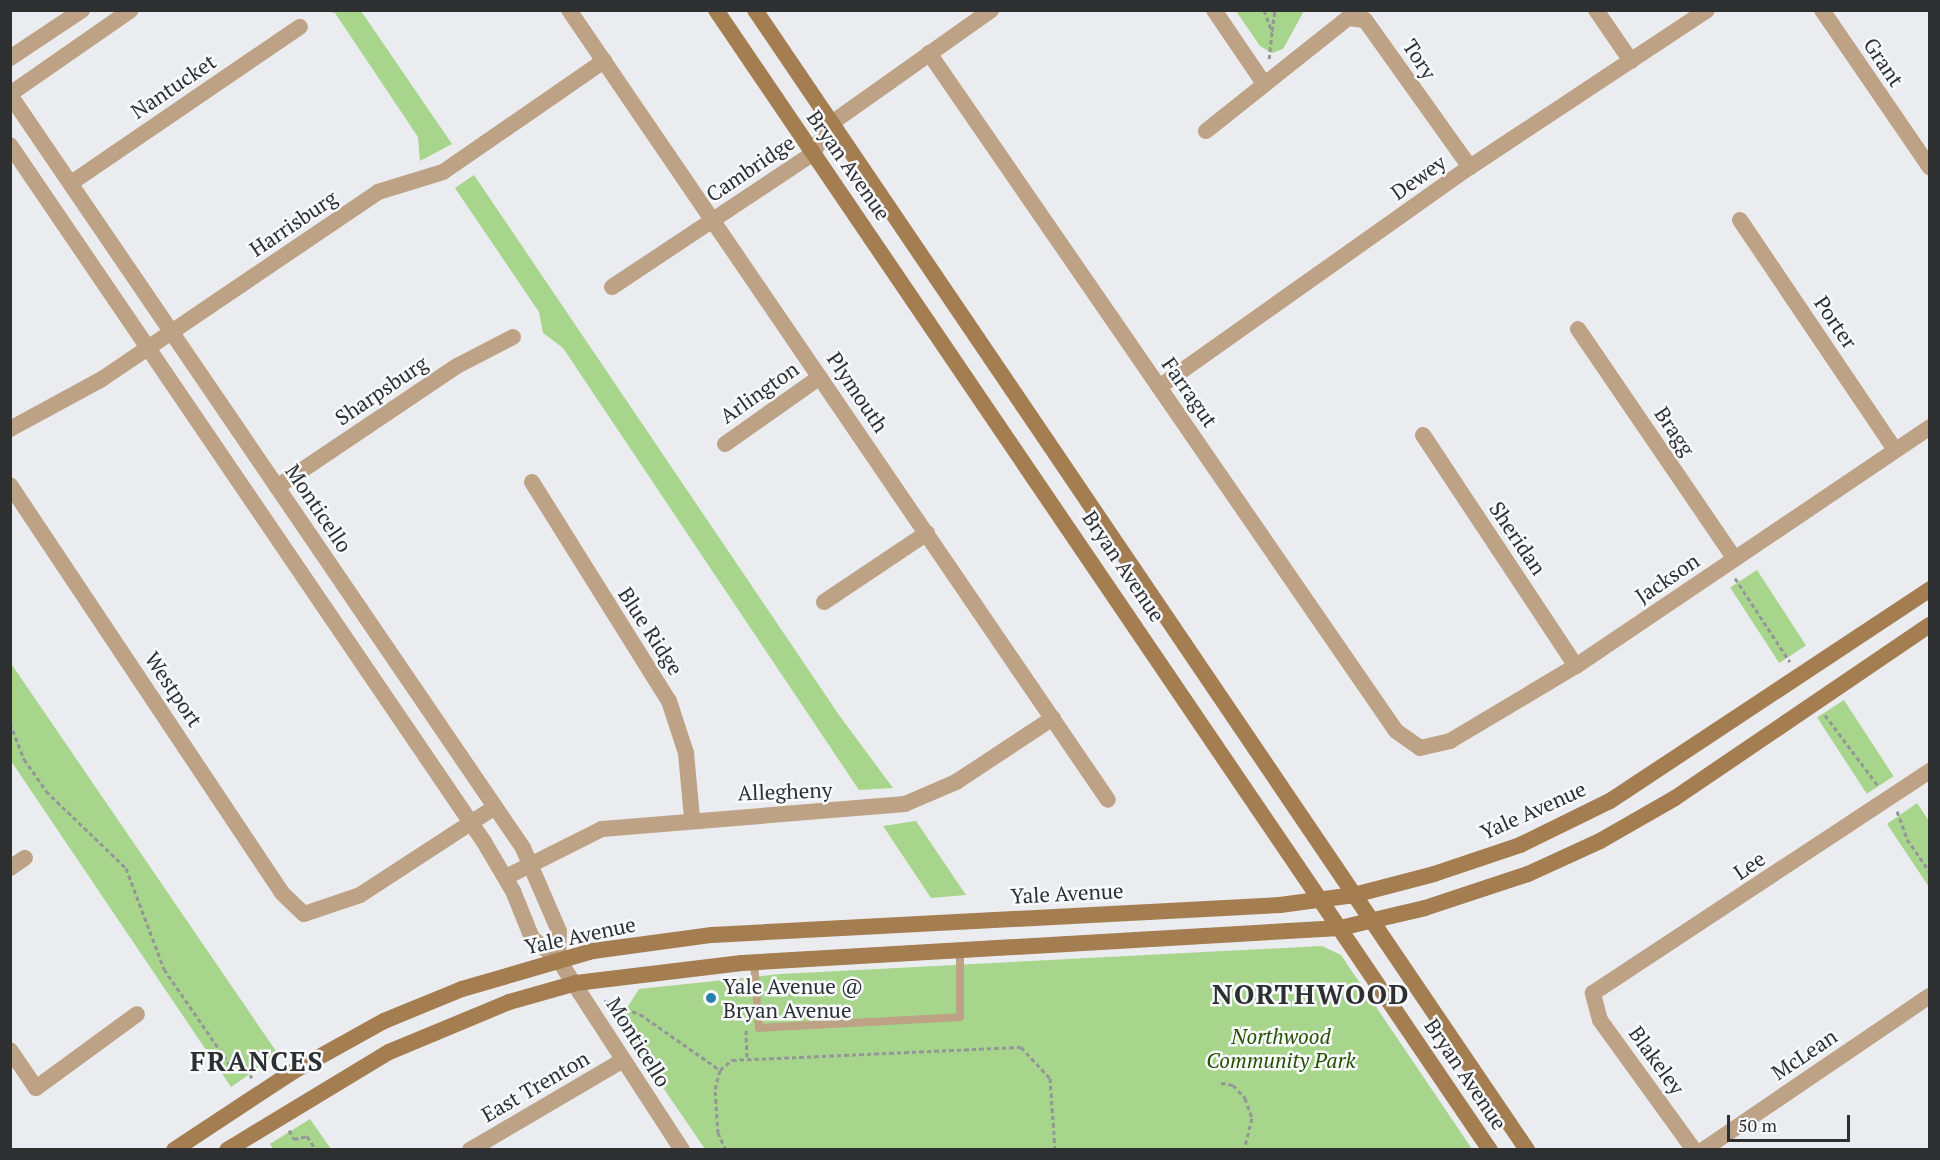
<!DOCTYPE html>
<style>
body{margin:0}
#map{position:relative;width:1940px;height:1160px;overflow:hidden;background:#ebecf0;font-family:"PT Serif",serif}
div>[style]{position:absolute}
.green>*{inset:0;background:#a6d58b;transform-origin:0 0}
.path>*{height:3px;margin-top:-1.5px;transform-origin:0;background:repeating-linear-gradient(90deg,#959698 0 4.5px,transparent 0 7.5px)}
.service>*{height:8px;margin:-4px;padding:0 4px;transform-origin:4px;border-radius:4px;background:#bda285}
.minor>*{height:16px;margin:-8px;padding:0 8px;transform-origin:8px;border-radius:8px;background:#bda285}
.tertiary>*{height:16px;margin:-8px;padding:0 8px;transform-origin:8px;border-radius:8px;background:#bda285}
.secondary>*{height:16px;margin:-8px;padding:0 8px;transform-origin:8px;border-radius:8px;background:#a47d51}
.dots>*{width:16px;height:16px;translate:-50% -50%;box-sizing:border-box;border:3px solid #f8fafd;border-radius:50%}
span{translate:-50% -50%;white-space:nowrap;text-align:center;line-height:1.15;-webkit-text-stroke:5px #f8fafd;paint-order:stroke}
.street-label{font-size:21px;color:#2e2f30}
.poi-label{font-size:21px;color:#2e2f30}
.left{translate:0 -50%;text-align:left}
.park-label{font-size:21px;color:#275100;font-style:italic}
.district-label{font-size:27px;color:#2e2f30;font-weight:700;letter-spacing:1.5px}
.frame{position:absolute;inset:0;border:12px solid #2e2f30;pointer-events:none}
.scale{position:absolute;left:1727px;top:1115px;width:123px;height:27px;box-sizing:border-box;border:3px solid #2e2f30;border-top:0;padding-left:8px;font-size:18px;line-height:21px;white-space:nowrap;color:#2e2f30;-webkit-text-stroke:4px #f8fafd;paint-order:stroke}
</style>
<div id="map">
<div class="green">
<i style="clip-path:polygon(327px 11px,361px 11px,452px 144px,420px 161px,418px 137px,335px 13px)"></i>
<i style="clip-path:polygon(1236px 11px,1304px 11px,1283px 49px,1272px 53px,1260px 46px)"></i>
<i style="clip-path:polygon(474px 175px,839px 715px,893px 788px,859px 790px,563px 348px,543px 333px,539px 312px,455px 188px)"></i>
<i style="left:1757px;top:570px;width:90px;height:32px;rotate:57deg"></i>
<i style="clip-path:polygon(10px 662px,278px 1054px,231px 1087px,11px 761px)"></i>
<i style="left:1844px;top:700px;width:91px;height:32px;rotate:57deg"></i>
<i style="clip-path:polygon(1917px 803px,1929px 821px,1929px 887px,1887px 824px)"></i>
<i style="clip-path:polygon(916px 821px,966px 895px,931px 898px,883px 826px)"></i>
<i style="clip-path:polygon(1322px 946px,1341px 955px,1472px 1149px,705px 1149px,618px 1022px,639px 989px,780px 974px)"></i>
<i style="clip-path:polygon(310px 1119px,331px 1149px,273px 1149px,270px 1144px)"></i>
</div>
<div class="path">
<i style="left:1264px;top:10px;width:23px;rotate:70deg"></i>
<i style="left:1272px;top:32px;width:28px;rotate:96deg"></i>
<i style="left:1272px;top:31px;width:21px;rotate:-82deg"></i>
<i style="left:1735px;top:578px;width:100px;rotate:56.8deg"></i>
<i style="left:1825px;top:715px;width:90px;rotate:53.1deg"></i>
<i style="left:10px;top:723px;width:39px;rotate:69deg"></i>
<i style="left:24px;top:759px;width:39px;rotate:55deg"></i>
<i style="left:46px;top:791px;width:111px;rotate:43.9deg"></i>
<i style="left:126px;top:868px;width:108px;rotate:69.4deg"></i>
<i style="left:164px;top:969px;width:116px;rotate:55.5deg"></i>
<i style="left:230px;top:1065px;width:13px;rotate:-13deg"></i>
<i style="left:243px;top:1062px;width:18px;rotate:61deg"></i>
<i style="left:1897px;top:811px;width:30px;rotate:70deg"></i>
<i style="left:1907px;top:839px;width:40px;rotate:55.1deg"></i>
<i style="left:604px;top:1001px;width:38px;rotate:20deg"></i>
<i style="left:640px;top:1014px;width:98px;rotate:35deg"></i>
<i style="left:746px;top:1030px;width:27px;rotate:88deg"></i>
<i style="left:1221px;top:1083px;width:12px;rotate:9deg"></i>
<i style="left:1233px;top:1085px;width:18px;rotate:47deg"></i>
<i style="left:1245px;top:1098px;width:21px;rotate:71deg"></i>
<i style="left:1252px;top:1118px;width:33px;rotate:104deg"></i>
<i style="left:289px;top:1130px;width:10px;rotate:61deg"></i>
<i style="left:294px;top:1139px;width:13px;rotate:-13deg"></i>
<i style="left:307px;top:1136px;width:17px;rotate:57deg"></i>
<i style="left:726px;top:1150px;width:19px;rotate:-115deg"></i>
<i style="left:718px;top:1133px;width:44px;rotate:-93.9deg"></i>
<i style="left:715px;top:1089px;width:20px;rotate:-75deg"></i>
<i style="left:720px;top:1070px;width:16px;rotate:-40deg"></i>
<i style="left:732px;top:1060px;width:289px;rotate:-2.6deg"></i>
<i style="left:1021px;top:1047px;width:42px;rotate:46.9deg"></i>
<i style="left:1050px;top:1078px;width:72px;rotate:86deg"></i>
</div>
<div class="service">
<i style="left:754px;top:962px;width:66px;rotate:85.7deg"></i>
<i style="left:759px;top:1028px;width:201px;rotate:-3.1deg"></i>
<i style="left:960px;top:1017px;width:65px;rotate:-90deg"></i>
</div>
<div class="minor">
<i style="left:569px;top:10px;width:956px;rotate:55.7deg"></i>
<i style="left:1214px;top:10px;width:87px;rotate:55.8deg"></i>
<i style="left:1596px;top:10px;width:62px;rotate:55.5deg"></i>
<i style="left:1822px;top:10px;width:191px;rotate:55.6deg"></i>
<i style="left:929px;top:53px;width:823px;rotate:55.44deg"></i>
<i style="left:1396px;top:731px;width:29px;rotate:35deg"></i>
<i style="left:1420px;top:748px;width:31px;rotate:-13deg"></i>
<i style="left:1450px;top:741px;width:147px;rotate:-30.8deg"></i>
<i style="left:1576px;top:666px;width:427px;rotate:-34deg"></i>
<i style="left:1206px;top:131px;width:181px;rotate:-38.5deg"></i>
<i style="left:1348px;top:18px;width:17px;rotate:7deg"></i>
<i style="left:1365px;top:20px;width:181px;rotate:54.5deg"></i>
<i style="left:71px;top:183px;width:277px;rotate:-34.3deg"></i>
<i style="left:1740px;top:220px;width:277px;rotate:56deg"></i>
<i style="left:612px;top:287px;width:240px;rotate:-33.6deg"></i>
<i style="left:812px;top:154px;width:38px;rotate:-57deg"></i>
<i style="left:833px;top:122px;width:194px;rotate:-35.3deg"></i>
<i style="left:1578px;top:329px;width:278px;rotate:55.7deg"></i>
<i style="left:1159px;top:387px;width:381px;rotate:-35.3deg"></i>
<i style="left:1470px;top:167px;width:284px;rotate:-33.5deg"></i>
<i style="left:10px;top:429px;width:105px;rotate:-28.5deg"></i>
<i style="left:102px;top:379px;width:333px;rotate:-34.1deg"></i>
<i style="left:378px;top:192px;width:68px;rotate:-17.1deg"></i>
<i style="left:443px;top:172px;width:196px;rotate:-34.6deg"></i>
<i style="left:1423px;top:435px;width:277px;rotate:56.5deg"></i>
<i style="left:725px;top:444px;width:116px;rotate:-35.2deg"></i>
<i style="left:532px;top:482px;width:258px;rotate:58deg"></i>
<i style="left:669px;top:701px;width:55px;rotate:71.9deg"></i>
<i style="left:686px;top:753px;width:65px;rotate:84.7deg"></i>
<i style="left:10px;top:485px;width:490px;rotate:56.3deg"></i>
<i style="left:282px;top:893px;width:30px;rotate:44deg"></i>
<i style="left:304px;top:914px;width:59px;rotate:-18.7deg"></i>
<i style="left:360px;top:895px;width:161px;rotate:-33.1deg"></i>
<i style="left:277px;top:487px;width:217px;rotate:-33.9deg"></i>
<i style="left:457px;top:366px;width:63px;rotate:-27.4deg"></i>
<i style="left:824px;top:602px;width:124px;rotate:-33.8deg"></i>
<i style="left:10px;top:868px;width:18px;rotate:-34deg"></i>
<i style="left:506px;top:877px;width:107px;rotate:-26.6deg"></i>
<i style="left:602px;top:829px;width:304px;rotate:-4.7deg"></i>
<i style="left:905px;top:804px;width:56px;rotate:-23.3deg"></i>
<i style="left:956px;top:782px;width:116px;rotate:-33.4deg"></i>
<i style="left:558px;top:959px;width:228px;rotate:57deg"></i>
<i style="left:10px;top:1050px;width:46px;rotate:55.6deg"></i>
<i style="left:36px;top:1088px;width:125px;rotate:-36.2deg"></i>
<i style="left:470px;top:1150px;width:176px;rotate:-30.4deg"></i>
<i style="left:1694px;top:1150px;width:160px;rotate:-125.9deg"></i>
<i style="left:1600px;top:1020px;width:28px;rotate:-105deg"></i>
<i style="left:1593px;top:993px;width:404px;rotate:-33.4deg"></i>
<i style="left:1703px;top:1150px;width:274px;rotate:-34.2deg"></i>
</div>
<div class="tertiary">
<i style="left:10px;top:58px;width:87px;rotate:-33.7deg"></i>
<i style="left:10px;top:94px;width:147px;rotate:-34.8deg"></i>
<i style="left:10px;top:95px;width:911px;rotate:55.73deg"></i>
<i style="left:523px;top:848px;width:90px;rotate:66.6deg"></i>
<i style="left:559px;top:931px;width:28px;rotate:92deg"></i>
<i style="left:10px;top:145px;width:843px;rotate:55.78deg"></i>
<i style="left:484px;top:842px;width:57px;rotate:59.4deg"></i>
<i style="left:513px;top:891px;width:51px;rotate:68deg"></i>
<i style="left:532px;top:938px;width:33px;rotate:39deg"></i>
</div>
<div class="secondary">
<i style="left:716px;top:10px;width:1378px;rotate:55.83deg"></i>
<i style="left:755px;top:10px;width:1377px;rotate:55.89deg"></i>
<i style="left:174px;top:1150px;width:144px;rotate:-33.4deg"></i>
<i style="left:294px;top:1071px;width:103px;rotate:-29.1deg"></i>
<i style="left:384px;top:1021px;width:84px;rotate:-22.3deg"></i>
<i style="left:462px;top:989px;width:136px;rotate:-16.2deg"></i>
<i style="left:593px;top:951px;width:120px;rotate:-7.7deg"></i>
<i style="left:712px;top:935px;width:569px;rotate:-3.02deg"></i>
<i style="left:1280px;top:905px;width:75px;rotate:-7.7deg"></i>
<i style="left:1354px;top:895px;width:83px;rotate:-14.7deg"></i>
<i style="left:1434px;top:874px;width:91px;rotate:-18.6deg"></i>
<i style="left:1520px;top:845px;width:100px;rotate:-26.1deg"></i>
<i style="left:1610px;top:801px;width:384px;rotate:-33.5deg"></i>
<i style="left:227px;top:1150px;width:189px;rotate:-31.2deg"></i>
<i style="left:389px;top:1052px;width:130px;rotate:-22.6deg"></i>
<i style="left:509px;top:1002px;width:70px;rotate:-15.8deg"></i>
<i style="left:576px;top:983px;width:167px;rotate:-6.9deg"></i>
<i style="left:742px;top:963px;width:599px;rotate:-3.35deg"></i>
<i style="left:1340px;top:928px;width:87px;rotate:-13.2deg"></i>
<i style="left:1425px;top:908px;width:108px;rotate:-18.3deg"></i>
<i style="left:1528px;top:874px;width:79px;rotate:-24.6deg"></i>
<i style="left:1600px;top:841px;width:86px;rotate:-29.8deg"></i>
<i style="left:1675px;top:798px;width:308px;rotate:-34.2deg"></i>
</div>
<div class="dots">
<i style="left:711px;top:998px;background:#287fae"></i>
</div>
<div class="street-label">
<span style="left:1420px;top:59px;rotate:57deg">Tory</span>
<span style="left:1884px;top:62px;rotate:56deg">Grant</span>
<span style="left:173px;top:86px;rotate:-34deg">Nantucket</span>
<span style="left:849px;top:165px;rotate:55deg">Bryan Avenue</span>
<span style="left:750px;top:168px;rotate:-34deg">Cambridge</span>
<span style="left:1418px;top:177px;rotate:-35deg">Dewey</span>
<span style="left:293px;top:223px;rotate:-34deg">Harrisburg</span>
<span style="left:1836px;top:322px;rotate:56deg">Porter</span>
<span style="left:381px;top:390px;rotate:-34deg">Sharpsburg</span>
<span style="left:759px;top:392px;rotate:-35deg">Arlington</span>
<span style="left:858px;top:392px;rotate:56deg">Plymouth</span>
<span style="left:1190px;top:392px;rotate:55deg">Farragut</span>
<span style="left:1675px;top:431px;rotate:56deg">Bragg</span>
<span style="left:319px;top:508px;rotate:56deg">Monticello</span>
<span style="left:1518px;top:538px;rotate:56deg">Sheridan</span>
<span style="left:1124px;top:566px;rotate:56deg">Bryan Avenue</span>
<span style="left:1667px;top:578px;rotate:-34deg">Jackson</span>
<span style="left:651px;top:631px;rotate:57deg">Blue Ridge</span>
<span style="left:174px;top:689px;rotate:56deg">Westport</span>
<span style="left:785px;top:791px;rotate:-2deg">Allegheny</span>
<span style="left:1533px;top:810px;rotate:-24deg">Yale Avenue</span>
<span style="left:1749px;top:865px;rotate:-34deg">Lee</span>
<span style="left:1067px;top:893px;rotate:-3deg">Yale Avenue</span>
<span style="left:580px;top:935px;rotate:-12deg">Yale Avenue</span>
<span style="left:639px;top:1042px;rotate:58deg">Monticello</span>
<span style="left:1804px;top:1054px;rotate:-34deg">McLean</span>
<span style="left:1657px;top:1060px;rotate:54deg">Blakeley</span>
<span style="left:1466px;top:1074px;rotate:56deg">Bryan Avenue</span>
<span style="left:535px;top:1086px;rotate:-30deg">East Trenton</span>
</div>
<div class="poi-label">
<span class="left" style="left:723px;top:998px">Yale Avenue @<br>Bryan Avenue</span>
</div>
<div class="park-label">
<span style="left:1281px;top:1048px">Northwood<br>Community Park</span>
</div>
<div class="district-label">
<span style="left:1311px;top:995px">NORTHWOOD</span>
<span style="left:257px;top:1062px">FRANCES</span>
</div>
<div class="frame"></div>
<div class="scale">50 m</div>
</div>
